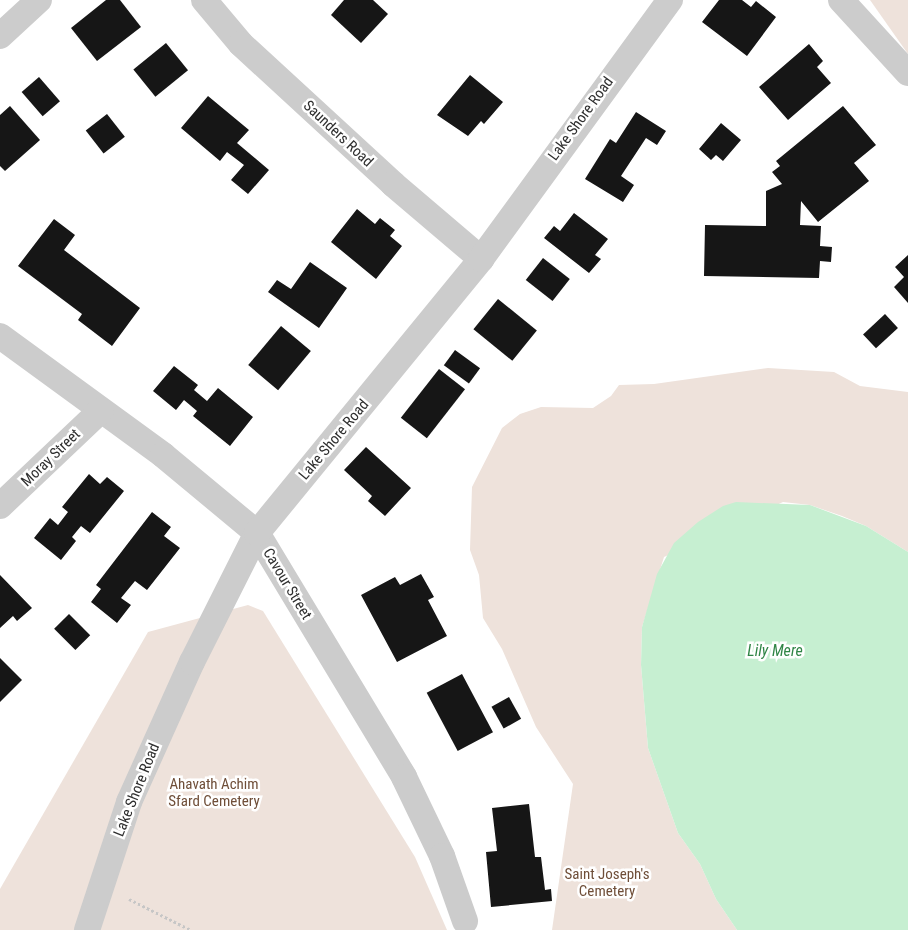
<!DOCTYPE html>
<style>
body{margin:0}
#map{position:relative;width:908px;height:930px;overflow:hidden;background:#fff;font-family:"Roboto Condensed",sans-serif}
div>[style]{position:absolute}
.green>*{inset:0;background:#eee2db}
.water>*{inset:0;background:#c6efd1}
.building>*{inset:0;background:#161616;transform-origin:0 0}
.path>*{height:3px;margin-top:-1.5px;transform-origin:0;background:repeating-linear-gradient(90deg,#c6c6c6 0 2.5px,transparent 0 5px)}
.minor>*{height:26px;margin:-13px;padding:0 13px;transform-origin:13px;border-radius:13px;background:#ccc}
span{translate:-50% -50%;white-space:nowrap;text-align:center;line-height:1.15;-webkit-text-stroke:5px #fff;paint-order:stroke}
.street-label{font-size:15px;color:#2f2f2f}
.park-label{font-size:15px;color:#6f4e38}
.water-label{font-size:16px;color:#308546;font-style:italic}
</style>
<div id="map">
<div class="green">
<i style="clip-path:polygon(870px 0,908px 0,908px 54px)"></i>
<i style="clip-path:polygon(768px 368px,834px 372px,860px 386px,908px 392px,908px 552px,866px 526px,842px 516px,810px 505px,783px 502px,664px 557px,642px 627px,641px 665px,648px 748px,678px 833px,700px 864px,716px 899px,737px 930px,552px 930px,573px 784px,536px 727px,502px 649px,483px 618px,479px 575px,470px 550px,472px 487px,502px 428px,520px 414px,541px 407px,593px 408px,611px 396px,619px 385px,654px 384px)"></i>
<i style="clip-path:polygon(248px 605px,263px 611px,415px 857px,447px 930px,0 930px,0 889px,148px 632px)"></i>
</div>
<div class="water">
<i style="clip-path:polygon(736px 502px,810px 505px,866px 526px,908px 552px,908px 930px,737px 930px,716px 899px,700px 864px,678px 833px,648px 748px,641px 665px,642px 627px,657px 574px,674px 543px,698px 522px,723px 506px)"></i>
</div>
<div class="building">
<i style="clip-path:polygon(106px 0,120px 0,141px 27px,97px 61px,71px 28px)"></i>
<i style="clip-path:polygon(344px 0,373px 0,388px 14px,361px 43px,331px 15px)"></i>
<i style="clip-path:polygon(719px 0,742px 0,751px 7px,756px 1px,776px 17px,747px 56px,702px 22px)"></i>
<i style="left:166px;top:43px;width:35px;height:42px;rotate:51deg"></i>
<i style="clip-path:polygon(809px 44px,823px 61px,817px 67px,831px 83px,788px 120px,759px 87px)"></i>
<i style="clip-path:polygon(470px 75px,503px 102px,484px 124px,481px 121px,468px 136px,437px 115px)"></i>
<i style="left:39px;top:77px;width:32px;height:23px;rotate:49deg"></i>
<i style="clip-path:polygon(208px 96px,249px 130px,237px 143px,269px 170px,248px 194px,231px 180px,244px 165px,227px 152px,220px 161px,181px 128px)"></i>
<i style="clip-path:polygon(10px 106px,40px 140px,5px 171px,0 166px,0 115px)"></i>
<i style="clip-path:polygon(843px 106px,876px 145px,854px 163px,869px 181px,818px 222px,801px 201px,800px 225px,821px 226px,820px 246px,832px 247px,831px 262px,820px 261px,819px 278px,704px 276px,705px 225px,766px 226px,766px 191px,782px 184px,772px 172px,780px 166px,776px 161px)"></i>
<i style="clip-path:polygon(636px 112px,666px 131px,657px 145px,646px 138px,621px 176px,634px 185px,623px 202px,585px 179px,610px 139px,616px 143px)"></i>
<i style="left:107px;top:114px;width:29px;height:27px;rotate:52deg"></i>
<i style="clip-path:polygon(721px 123px,741px 140px,723px 161px,716px 155px,711px 160px,699px 149px)"></i>
<i style="clip-path:polygon(357px 209px,375px 224px,380px 218px,395px 230px,390px 236px,402px 246px,376px 279px,331px 242px)"></i>
<i style="clip-path:polygon(574px 213px,608px 239px,595px 255px,601px 259px,589px 273px,544px 238px,554px 226px,560px 231px)"></i>
<i style="clip-path:polygon(54px 219px,75px 235px,64px 250px,140px 308px,112px 346px,78px 320px,82px 314px,18px 266px)"></i>
<i style="clip-path:polygon(908px 255px,908px 303px,894px 287px,904px 277px,895px 267px)"></i>
<i style="left:543px;top:258px;width:34px;height:28px;rotate:38deg"></i>
<i style="clip-path:polygon(310px 262px,347px 288px,319px 328px,268px 292px,277px 280px,291px 289px)"></i>
<i style="left:498px;top:299px;width:50px;height:39px;rotate:39deg"></i>
<i style="left:885px;top:314px;width:19px;height:30px;rotate:47deg"></i>
<i style="left:281px;top:326px;width:39px;height:51px;rotate:40deg"></i>
<i style="left:455px;top:350px;width:31px;height:19px;rotate:36deg"></i>
<i style="clip-path:polygon(174px 366px,198px 385px,194px 390px,207px 401px,218px 388px,253px 417px,230px 446px,193px 416px,197px 411px,184px 400px,176px 410px,153px 391px)"></i>
<i style="left:439px;top:369px;width:33px;height:62px;rotate:38deg"></i>
<i style="clip-path:polygon(366px 447px,411px 488px,385px 516px,368px 501px,372px 496px,344px 470px)"></i>
<i style="clip-path:polygon(89px 474px,100px 484px,107px 477px,124px 491px,90px 533px,81px 526px,72px 537px,76px 541px,61px 560px,34px 538px,50px 518px,58px 525px,68px 512px,62px 507px)"></i>
<i style="clip-path:polygon(152px 512px,171px 527px,164px 536px,180px 548px,147px 590px,135px 581px,121px 598px,131px 605px,117px 623px,91px 602px,101px 589px,96px 585px)"></i>
<i style="clip-path:polygon(421px 574px,434px 597px,428px 600px,447px 636px,397px 662px,361px 595px,395px 577px,400px 585px)"></i>
<i style="clip-path:polygon(0 575px,32px 608px,17px 621px,13px 616px,0 628px)"></i>
<i style="left:69px;top:614px;width:30px;height:21px;rotate:45deg"></i>
<i style="clip-path:polygon(0 658px,22px 680px,0 702px)"></i>
<i style="left:462px;top:674px;width:66px;height:40px;rotate:62deg"></i>
<i style="left:509px;top:697px;width:25px;height:20px;rotate:61deg"></i>
<i style="clip-path:polygon(529px 804px,535px 857px,541px 857px,545px 890px,551px 889px,552px 901px,491px 907px,486px 852px,497px 851px,492px 808px)"></i>
</div>
<div class="path">
<i style="left:129px;top:899px;width:69px;rotate:26.6deg"></i>
</div>
<div class="minor">
<i style="left:204px;top:0;width:57px;rotate:49.9deg"></i>
<i style="left:241px;top:44px;width:207px;rotate:42.6deg"></i>
<i style="left:393px;top:184px;width:116px;rotate:40.4deg"></i>
<i style="left:841px;top:0;width:99px;rotate:47.5deg"></i>
<i style="left:0;top:36px;width:53px;rotate:-42.7deg"></i>
<i style="left:0;top:336px;width:202px;rotate:36.1deg"></i>
<i style="left:163px;top:455px;width:122px;rotate:39.7deg"></i>
<i style="left:257px;top:533px;width:285px;rotate:58.9deg"></i>
<i style="left:404px;top:777px;width:88px;rotate:64.3deg"></i>
<i style="left:442px;top:856px;width:69px;rotate:70.5deg"></i>
<i style="left:0;top:506px;width:139px;rotate:-43.5deg"></i>
<i style="left:87px;top:930px;width:135px;rotate:-71.8deg"></i>
<i style="left:129px;top:802px;width:154px;rotate:-65.8deg"></i>
<i style="left:192px;top:662px;width:144px;rotate:-63.3deg"></i>
<i style="left:257px;top:533px;width:354px;rotate:-50.7deg"></i>
<i style="left:481px;top:259px;width:321px;rotate:-53.9deg"></i>
</div>
<div class="street-label">
<span style="left:581px;top:119px;rotate:-54deg">Lake Shore Road</span>
<span style="left:338px;top:134px;rotate:43deg">Saunders Road</span>
<span style="left:334px;top:440px;rotate:-50deg">Lake Shore Road</span>
<span style="left:51px;top:458px;rotate:-44deg">Moray Street</span>
<span style="left:287px;top:584px;rotate:59deg">Cavour Street</span>
<span style="left:137px;top:790px;rotate:-68deg">Lake Shore Road</span>
</div>
<div class="park-label">
<span style="left:214px;top:793px">Ahavath Achim<br>Sfard Cemetery</span>
<span style="left:607px;top:883px">Saint Joseph's<br>Cemetery</span>
</div>
<div class="water-label">
<span style="left:775px;top:651px">Lily Mere</span>
</div>
</div>
